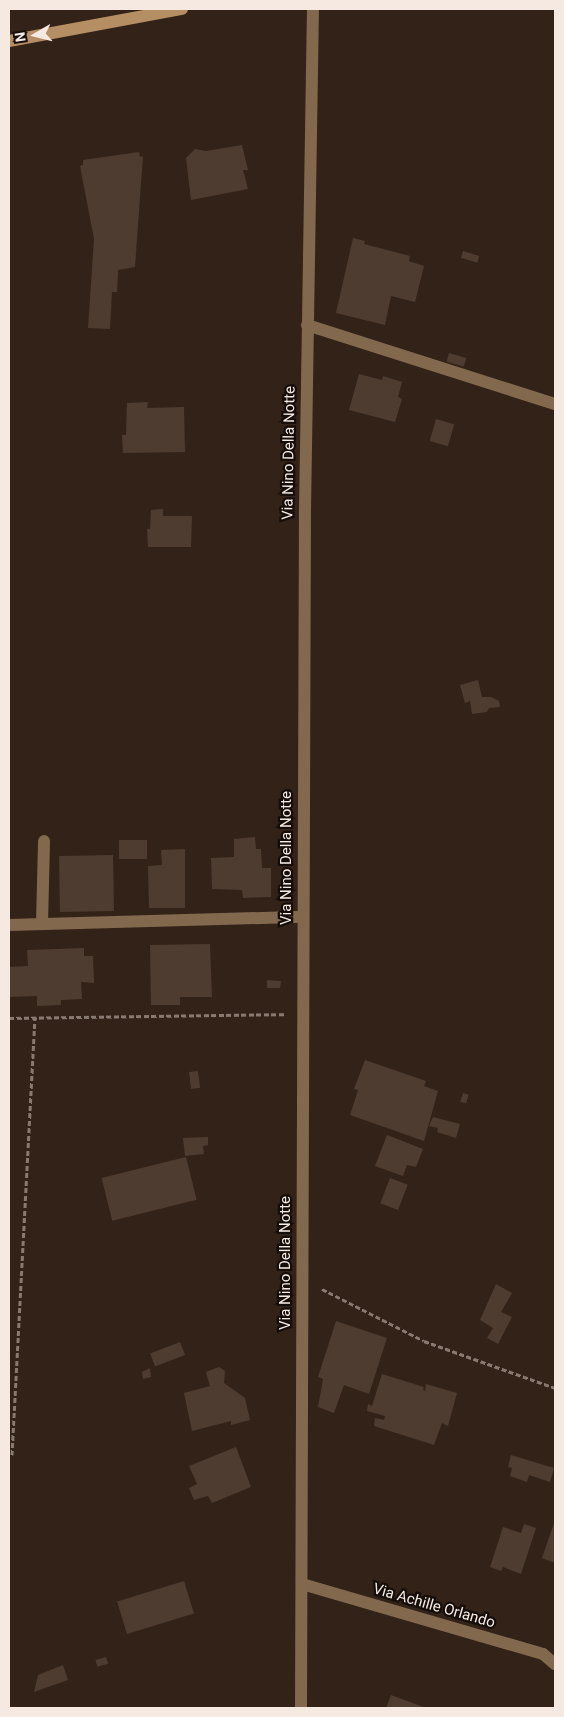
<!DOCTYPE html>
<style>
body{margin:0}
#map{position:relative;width:564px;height:1717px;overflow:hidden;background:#332218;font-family:Roboto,sans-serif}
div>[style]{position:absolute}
.building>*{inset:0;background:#4e3c31;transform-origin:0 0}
.path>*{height:3px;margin-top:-1.5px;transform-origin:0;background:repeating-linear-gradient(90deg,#897a71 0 5px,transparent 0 7.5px)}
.street>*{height:12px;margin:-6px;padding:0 6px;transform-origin:6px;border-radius:6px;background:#82694e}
.secondary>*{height:12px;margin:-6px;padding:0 6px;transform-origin:6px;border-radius:6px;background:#b68e63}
span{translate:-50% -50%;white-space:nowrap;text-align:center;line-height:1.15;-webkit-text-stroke:4.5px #150d09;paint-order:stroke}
.street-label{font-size:15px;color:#f5e9e2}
.frame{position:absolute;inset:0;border:10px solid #f5e9e2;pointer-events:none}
.north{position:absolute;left:10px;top:10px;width:50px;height:50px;-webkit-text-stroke:4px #150d09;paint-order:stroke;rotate:262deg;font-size:14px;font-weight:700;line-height:20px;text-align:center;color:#f5e9e2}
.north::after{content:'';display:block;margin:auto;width:18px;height:22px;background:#f5e9e2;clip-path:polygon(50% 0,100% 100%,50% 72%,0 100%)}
</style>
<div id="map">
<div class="building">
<i style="clip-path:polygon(242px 145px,248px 170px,243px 170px,248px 189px,191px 200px,186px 158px,195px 149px,206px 151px)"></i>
<i style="clip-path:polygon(139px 152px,140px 157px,143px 156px,135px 267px,118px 270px,117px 292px,112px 292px,110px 329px,88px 328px,94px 239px,80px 166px,83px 165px,83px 160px)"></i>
<i style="clip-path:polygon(353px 238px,365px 241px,364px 244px,410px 256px,409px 261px,424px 266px,415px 302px,391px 296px,385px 325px,336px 313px)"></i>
<i style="left:463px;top:251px;width:17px;height:7px;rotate:17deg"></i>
<i style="left:449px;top:353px;width:18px;height:9px;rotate:16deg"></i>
<i style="clip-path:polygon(359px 374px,382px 380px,383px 376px,402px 382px,398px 397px,402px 399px,395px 422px,349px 410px)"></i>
<i style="clip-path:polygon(148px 402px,147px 408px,184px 407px,185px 452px,123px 453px,122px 435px,126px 435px,127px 403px)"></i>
<i style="left:436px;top:419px;width:19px;height:23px;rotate:16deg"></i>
<i style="clip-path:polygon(163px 509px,163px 516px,192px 516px,191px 547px,148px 547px,147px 529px,150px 529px,151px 510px)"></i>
<i style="clip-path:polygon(478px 680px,482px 697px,491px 697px,499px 701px,500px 707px,489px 708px,487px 712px,472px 714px,470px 701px,465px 703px,460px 685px)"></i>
<i style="clip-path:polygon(255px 837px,256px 849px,261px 849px,262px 868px,271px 868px,271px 897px,243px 898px,242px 890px,212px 889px,211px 858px,234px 857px,234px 839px)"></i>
<i style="left:147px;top:840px;width:19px;height:28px;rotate:90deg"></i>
<i style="clip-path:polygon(185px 849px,185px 908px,149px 908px,148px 866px,162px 865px,161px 850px)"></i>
<i style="left:113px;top:855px;width:56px;height:54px;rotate:89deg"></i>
<i style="clip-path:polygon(210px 944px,212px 997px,180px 997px,180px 1005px,151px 1005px,150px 945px)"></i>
<i style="clip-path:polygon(84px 948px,84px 956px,93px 956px,94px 983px,81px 982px,82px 999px,61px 1000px,61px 1005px,37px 1006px,37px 996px,9px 997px,9px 967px,28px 966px,27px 950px)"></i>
<i style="clip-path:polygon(267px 980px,281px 981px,280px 988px,267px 988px)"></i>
<i style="clip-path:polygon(365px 1060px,426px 1081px,424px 1086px,438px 1091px,424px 1141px,350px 1115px,358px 1090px,354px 1089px)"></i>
<i style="left:198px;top:1071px;width:17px;height:9px;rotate:83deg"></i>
<i style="left:463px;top:1093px;width:6px;height:9px;rotate:18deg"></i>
<i style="clip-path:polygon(433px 1117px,460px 1124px,456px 1138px,437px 1132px,438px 1128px,429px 1126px)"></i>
<i style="clip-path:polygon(387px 1135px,423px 1149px,416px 1167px,407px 1165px,403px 1176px,375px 1166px)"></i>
<i style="clip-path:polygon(208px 1137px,208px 1145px,203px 1146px,204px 1154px,185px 1156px,183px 1138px)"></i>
<i style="left:186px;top:1157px;width:44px;height:87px;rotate:76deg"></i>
<i style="left:390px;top:1178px;width:19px;height:27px;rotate:21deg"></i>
<i style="clip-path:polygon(496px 1284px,512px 1293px,501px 1312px,512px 1317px,498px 1344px,487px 1338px,493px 1328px,480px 1320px)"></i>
<i style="clip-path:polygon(336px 1321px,387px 1338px,369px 1394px,344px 1385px,334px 1413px,318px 1407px,323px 1379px,318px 1377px)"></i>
<i style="left:180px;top:1342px;width:14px;height:32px;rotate:69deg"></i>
<i style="clip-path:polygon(219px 1367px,225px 1371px,224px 1383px,245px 1398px,250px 1420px,231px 1425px,231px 1421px,192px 1431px,184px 1393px,210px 1386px,206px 1372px)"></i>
<i style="clip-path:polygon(150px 1368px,151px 1377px,143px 1379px,142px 1372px)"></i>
<i style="clip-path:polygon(382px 1374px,424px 1387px,423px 1390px,425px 1391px,426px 1384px,457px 1393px,448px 1426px,442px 1423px,434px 1445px,374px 1426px,375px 1418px,384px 1420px,385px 1416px,367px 1411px,368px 1404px,372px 1406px)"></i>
<i style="clip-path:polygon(236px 1447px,251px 1487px,212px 1503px,208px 1496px,194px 1500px,189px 1488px,197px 1484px,189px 1466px)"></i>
<i style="clip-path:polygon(511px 1455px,554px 1468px,550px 1482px,529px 1475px,527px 1482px,510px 1476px,512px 1468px,508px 1467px)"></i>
<i style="clip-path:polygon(555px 1520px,555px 1563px,542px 1558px)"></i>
<i style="clip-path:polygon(524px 1524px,536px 1528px,521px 1574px,503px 1567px,501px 1571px,490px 1567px,503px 1527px,521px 1533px)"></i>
<i style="left:184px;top:1581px;width:34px;height:70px;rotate:73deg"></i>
<i style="left:106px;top:1657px;width:7px;height:11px;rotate:74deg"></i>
<i style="clip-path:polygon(63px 1665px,68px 1680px,34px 1692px,38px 1675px)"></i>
<i style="clip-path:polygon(391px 1695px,426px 1708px,386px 1708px)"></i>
</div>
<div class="path">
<i style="left:9px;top:1018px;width:276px;rotate:-0.8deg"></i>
<i style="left:322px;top:1289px;width:114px;rotate:27deg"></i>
<i style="left:424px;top:1341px;width:139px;rotate:19.7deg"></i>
<i style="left:12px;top:1455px;width:439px;rotate:-87deg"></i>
</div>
<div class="street">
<i style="left:307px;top:325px;width:260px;rotate:17.7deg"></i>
<i style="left:42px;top:924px;width:83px;rotate:-88.6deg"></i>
<i style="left:9px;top:925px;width:294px;rotate:-1.6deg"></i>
<i style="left:302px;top:1584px;width:251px;rotate:16.2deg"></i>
<i style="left:543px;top:1654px;width:16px;rotate:40deg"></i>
<i style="left:301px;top:1708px;width:1198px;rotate:-89.81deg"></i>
<i style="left:305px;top:510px;width:501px;rotate:-89.09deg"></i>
</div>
<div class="secondary">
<i style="left:9px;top:41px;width:176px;rotate:-10.5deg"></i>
</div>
<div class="street-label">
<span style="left:289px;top:453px;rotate:-89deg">Via Nino Della Notte</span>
<span style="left:287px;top:858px;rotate:-90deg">Via Nino Della Notte</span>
<span style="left:286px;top:1263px;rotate:-90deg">Via Nino Della Notte</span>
<span style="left:434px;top:1606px;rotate:16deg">Via Achille Orlando</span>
</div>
<div class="frame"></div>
<div class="north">N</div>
</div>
